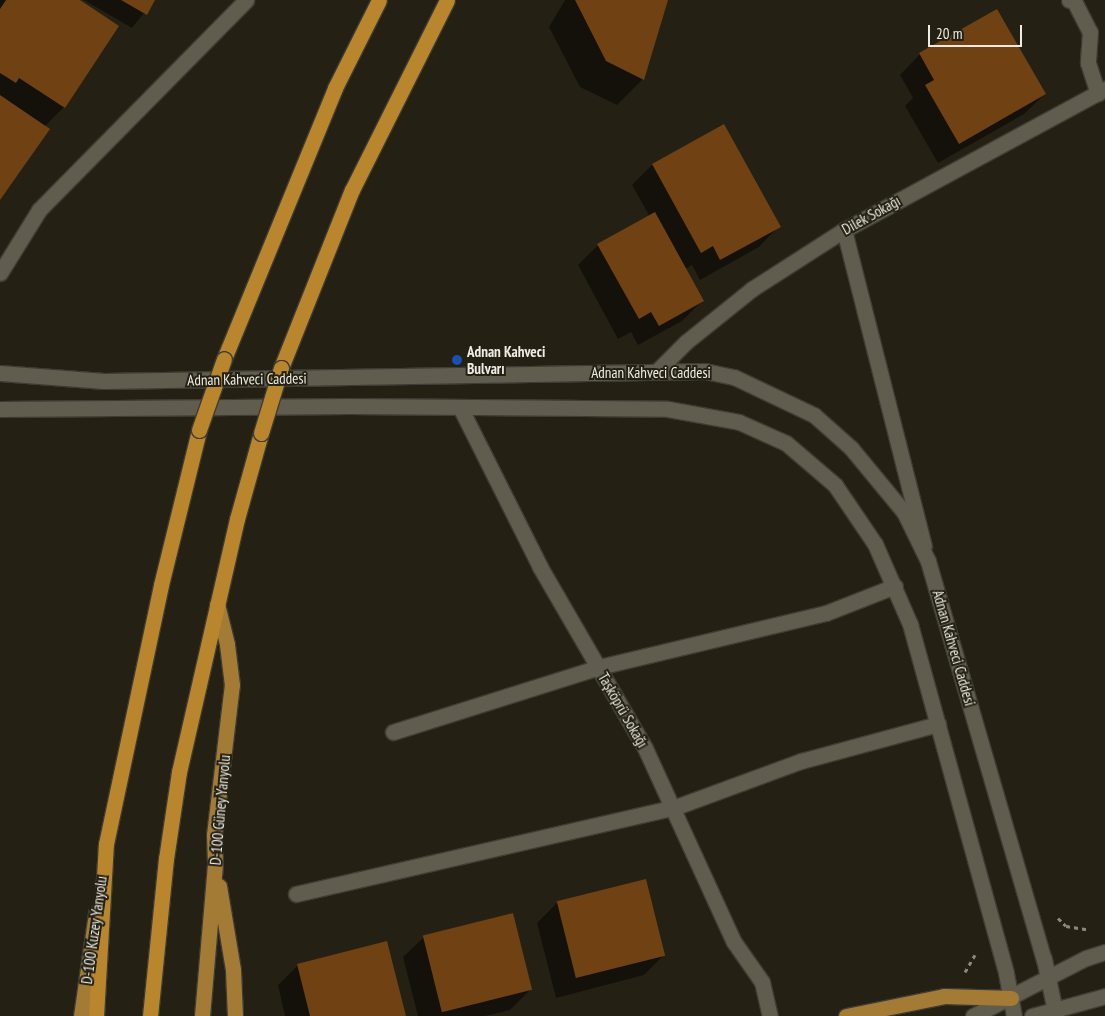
<!DOCTYPE html>
<meta charset="utf-8">
<style>
body{margin:0}
#map{position:relative;width:1105px;height:1016px;overflow:hidden;background:#242114;font-family:"PT Sans Narrow",sans-serif}
div>[style]{position:absolute}
.shadow>*{inset:0;background:#0007}
.building>*{inset:0;background:#704113;transform-origin:0 0}
.path>*{height:3px;margin-top:-1.5px;transform-origin:0;background:repeating-linear-gradient(90deg,#8b897e 0 4px,transparent 0 8px)}
.roads{filter:drop-shadow(1px 0 #3e3c34) drop-shadow(-1px 0 #3e3c34) drop-shadow(0 1px #3e3c34) drop-shadow(0 -1px #3e3c34)}
.service>*{height:15px;margin:-7.5px;padding:0 7.5px;transform-origin:7.5px;border-radius:7.5px;background:#605c4e}
.minor>*{height:15px;margin:-7.5px;padding:0 7.5px;transform-origin:7.5px;border-radius:7.5px;background:#605c4e}
.secondary>*{height:15px;margin:-7.5px;padding:0 7.5px;transform-origin:7.5px;border-radius:7.5px;background:#605c4e}
.primary>*{height:15px;margin:-7.5px;padding:0 7.5px;transform-origin:7.5px;border-radius:7.5px;background:#a47b35}
.trunk>*{height:15px;margin:-7.5px;padding:0 7.5px;transform-origin:7.5px;border-radius:7.5px;background:#ba862d}
.bridges{filter:drop-shadow(1px 0 #3e3c34) drop-shadow(-1px 0 #3e3c34) drop-shadow(0 1px #3e3c34) drop-shadow(0 -1px #3e3c34)}
.trunk-bridge>*{height:15px;margin:-7.5px;padding:0 7.5px;transform-origin:7.5px;border-radius:7.5px;background:#ba862d}
.dots>*{width:14px;height:14px;translate:-50% -50%;box-sizing:border-box;border:2px solid #242114;border-radius:50%}
span{translate:-50% -50%;white-space:nowrap;text-align:center;line-height:1.15;-webkit-text-stroke:4px #242114;paint-order:stroke}
.street-label{font-size:15px;color:#eeece4}
.poi-label{font-size:15px;color:#eeece4;font-weight:700}
.left{translate:0 -50%;text-align:left}
.scale{position:absolute;left:928px;top:25px;width:94px;height:22px;box-sizing:border-box;border:2px solid #eeece4;border-top:0;padding-left:6px;font-size:15px;line-height:18px;white-space:nowrap;color:#eeece4;-webkit-text-stroke:4px #242114;paint-order:stroke}
</style>
<div id="map">
<div class="shadow">
<i style="clip-path:polygon(0 0,77px 0,117px 26px,64px 107px,44px 127px,0 198px)"></i>
<i style="clip-path:polygon(84px 0,154px 0,132px 28px)"></i>
<i style="clip-path:polygon(565px 0,667px 0,643px 79px,617px 105px,580px 87px,549px 27px)"></i>
<i style="clip-path:polygon(920px 54px,1045px 94px,1024px 114px,938px 163px,905px 106px,913px 98px,900px 75px)"></i>
<i style="clip-path:polygon(723px 125px,779px 226px,759px 247px,700px 280px,692px 265px,685px 269px,702px 301px,682px 321px,638px 345px,631px 332px,618px 339px,578px 265px,598px 245px,650px 217px,632px 185px,652px 165px)"></i>
<i style="clip-path:polygon(557px 903px,664px 955px,644px 975px,556px 998px,537px 923px)"></i>
<i style="clip-path:polygon(424px 937px,531px 989px,510px 1010px,485px 1016px,418px 1016px,403px 957px)"></i>
<i style="clip-path:polygon(298px 965px,405px 1016px,285px 1016px,278px 985px)"></i>
</div>
<div class="building">
<i style="clip-path:polygon(6px 0,80px 0,119px 26px,65px 108px,19px 78px,16px 83px,0 73px,0 9px)"></i>
<i style="clip-path:polygon(121px 0,155px 0,147px 15px)"></i>
<i style="clip-path:polygon(575px 0,668px 0,644px 80px,606px 61px)"></i>
<i style="clip-path:polygon(997px 9px,1046px 94px,959px 144px,925px 85px,934px 80px,919px 53px)"></i>
<i style="clip-path:polygon(0 95px,50px 129px,0 200px)"></i>
<i style="clip-path:polygon(724px 124px,781px 227px,720px 260px,713px 246px,701px 253px,652px 164px)"></i>
<i style="clip-path:polygon(655px 212px,704px 301px,659px 326px,651px 312px,639px 319px,597px 244px)"></i>
<i style="left:646px;top:879px;width:79px;height:92px;rotate:76deg"></i>
<i style="left:513px;top:913px;width:79px;height:93px;rotate:76deg"></i>
<i style="clip-path:polygon(387px 941px,406px 1016px,310px 1016px,297px 964px)"></i>
</div>
<div class="path">
<i style="left:1058px;top:918px;width:11px;rotate:45deg"></i>
<i style="left:1066px;top:926px;width:24px;rotate:9deg"></i>
<i style="left:965px;top:972px;width:20px;rotate:-60deg"></i>
</div>
<div class="roads">
<div class="service">
<i style="left:393px;top:732px;width:216px;rotate:-17.5deg"></i>
<i style="left:599px;top:667px;width:233px;rotate:-13.4deg"></i>
<i style="left:826px;top:613px;width:74px;rotate:-21.4deg"></i>
<i style="left:296px;top:894px;width:387px;rotate:-12.9deg"></i>
<i style="left:673px;top:808px;width:136px;rotate:-20.2deg"></i>
<i style="left:801px;top:761px;width:142px;rotate:-15.1deg"></i>
</div>
<div class="minor">
<i style="left:1069px;top:0;width:5px;rotate:11deg"></i>
<i style="left:1074px;top:1px;width:35px;rotate:63deg"></i>
<i style="left:1090px;top:32px;width:31px;rotate:94deg"></i>
<i style="left:1088px;top:63px;width:32px;rotate:72deg"></i>
<i style="left:844px;top:230px;width:326px;rotate:75.8deg"></i>
<i style="left:0;top:273px;width:74px;rotate:-58.2deg"></i>
<i style="left:39px;top:210px;width:295px;rotate:-45.4deg"></i>
<i style="left:657px;top:371px;width:41px;rotate:-45deg"></i>
<i style="left:686px;top:342px;width:85px;rotate:-38.8deg"></i>
<i style="left:752px;top:289px;width:109px;rotate:-32.7deg"></i>
<i style="left:844px;top:230px;width:297px;rotate:-28.4deg"></i>
<i style="left:461px;top:409px;width:177px;rotate:63.4deg"></i>
<i style="left:540px;top:567px;width:209px;rotate:59.9deg"></i>
<i style="left:645px;top:748px;width:213px;rotate:65.4deg"></i>
<i style="left:734px;top:942px;width:49px;rotate:55deg"></i>
<i style="left:762px;top:982px;width:35px;rotate:77deg"></i>
</div>
<div class="secondary">
<i style="left:0;top:373px;width:104px;rotate:4.4deg"></i>
<i style="left:104px;top:381px;width:601px;rotate:-0.95deg"></i>
<i style="left:705px;top:371px;width:30px;rotate:12deg"></i>
<i style="left:734px;top:377px;width:89px;rotate:25.4deg"></i>
<i style="left:814px;top:415px;width:50px;rotate:41.7deg"></i>
<i style="left:851px;top:448px;width:83px;rotate:50.4deg"></i>
<i style="left:904px;top:512px;width:55px;rotate:63.9deg"></i>
<i style="left:928px;top:561px;width:415px;rotate:73.8deg"></i>
<i style="left:1044px;top:959px;width:58px;rotate:78.1deg"></i>
<i style="left:0;top:409px;width:349px;rotate:-0.5deg"></i>
<i style="left:349px;top:406px;width:319px;rotate:0.5deg"></i>
<i style="left:668px;top:409px;width:72px;rotate:10.4deg"></i>
<i style="left:739px;top:422px;width:51px;rotate:24.1deg"></i>
<i style="left:786px;top:443px;width:65px;rotate:40.6deg"></i>
<i style="left:835px;top:485px;width:71px;rotate:55.9deg"></i>
<i style="left:875px;top:544px;width:87px;rotate:66.4deg"></i>
<i style="left:910px;top:624px;width:362px;rotate:74.6deg"></i>
<i style="left:1006px;top:973px;width:44px;rotate:79.5deg"></i>
<i style="left:973px;top:1016px;width:127px;rotate:-27.2deg"></i>
<i style="left:1086px;top:958px;width:20px;rotate:-18deg"></i>
<i style="left:1032px;top:1016px;width:76px;rotate:-15.3deg"></i>
</div>
<div class="primary">
<i style="left:219px;top:886px;width:85px;rotate:80.5deg"></i>
<i style="left:233px;top:970px;width:46px;rotate:87.5deg"></i>
<i style="left:81px;top:1016px;width:104px;rotate:-81.7deg"></i>
<i style="left:202px;top:1016px;width:154px;rotate:-85.1deg"></i>
<i style="left:215px;top:863px;width:28px;rotate:-92deg"></i>
<i style="left:214px;top:835px;width:151px;rotate:-83.2deg"></i>
<i style="left:232px;top:685px;width:41px;rotate:-97deg"></i>
<i style="left:227px;top:644px;width:41px;rotate:-104deg"></i>
<i style="left:846px;top:1016px;width:100px;rotate:-11.5deg"></i>
<i style="left:944px;top:996px;width:67px;rotate:1.7deg"></i>
</div>
<div class="trunk">
<i style="left:224px;top:359px;width:293px;rotate:-67.7deg"></i>
<i style="left:335px;top:88px;width:98px;rotate:-63.4deg"></i>
<i style="left:281px;top:368px;width:192px;rotate:-68.3deg"></i>
<i style="left:352px;top:190px;width:212px;rotate:-63.4deg"></i>
<i style="left:96px;top:1016px;width:172px;rotate:-86.7deg"></i>
<i style="left:106px;top:844px;width:265px;rotate:-78deg"></i>
<i style="left:161px;top:585px;width:160px;rotate:-76.2deg"></i>
<i style="left:150px;top:1016px;width:158px;rotate:-84.2deg"></i>
<i style="left:166px;top:859px;width:88px;rotate:-81.5deg"></i>
<i style="left:179px;top:772px;width:260px;rotate:-77.1deg"></i>
<i style="left:237px;top:519px;width:89px;rotate:-74.4deg"></i>
</div>
</div>
<div class="bridges">
<div class="trunk-bridge">
<i style="left:199px;top:430px;width:75px;rotate:-70.6deg"></i>
<i style="left:261px;top:433px;width:68px;rotate:-72.9deg"></i>
</div>
</div>
<div class="dots">
<i style="left:457px;top:360px;background:#1a4fb4"></i>
</div>
<div class="street-label">
<span style="left:871px;top:215px;rotate:-29deg">Dilek Sokağı</span>
<span style="left:651px;top:373px">Adnan Kahveci Caddesi</span>
<span style="left:247px;top:379px;rotate:-1deg">Adnan Kahveci Caddesi</span>
<span style="left:954px;top:648px;rotate:74deg">Adnan Kahveci Caddesi</span>
<span style="left:623px;top:710px;rotate:60deg">Taşköprü Sokağı</span>
<span style="left:220px;top:810px;rotate:-85deg">D-100 Güney Yanyolu</span>
<span style="left:94px;top:930px;rotate:-82deg">D-100 Kuzey Yanyolu</span>
</div>
<div class="poi-label">
<span class="left" style="left:467px;top:360px">Adnan Kahveci<br>Bulvarı</span>
</div>
<div class="scale">20 m</div>
</div>
